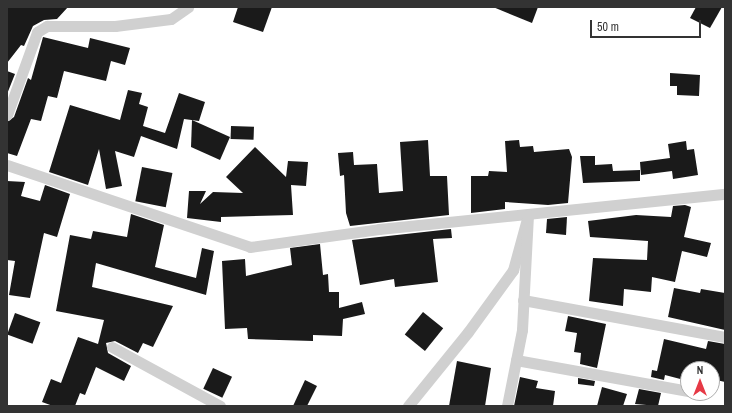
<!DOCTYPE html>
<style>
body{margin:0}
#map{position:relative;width:732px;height:413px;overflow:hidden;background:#fff;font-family:"Archivo Narrow",sans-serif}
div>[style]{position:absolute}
.building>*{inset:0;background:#1a1a1a;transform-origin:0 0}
.minor>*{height:11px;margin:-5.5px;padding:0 5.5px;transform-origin:5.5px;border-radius:5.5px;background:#d0d0d0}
span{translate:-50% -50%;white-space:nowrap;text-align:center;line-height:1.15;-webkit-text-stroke:4px #fff;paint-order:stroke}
.frame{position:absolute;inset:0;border:8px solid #333;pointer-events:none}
.north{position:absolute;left:680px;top:361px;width:40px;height:40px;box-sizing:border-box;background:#fff;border:1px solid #adadad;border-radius:50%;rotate:0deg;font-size:11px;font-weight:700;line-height:16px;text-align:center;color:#333}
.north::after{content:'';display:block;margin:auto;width:14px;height:18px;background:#e63946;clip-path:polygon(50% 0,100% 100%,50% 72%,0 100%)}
.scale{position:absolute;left:590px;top:20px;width:111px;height:18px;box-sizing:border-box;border:2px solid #333;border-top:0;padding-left:5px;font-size:12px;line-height:14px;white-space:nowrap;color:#333;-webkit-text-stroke:3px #fff;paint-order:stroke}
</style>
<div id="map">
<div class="building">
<i style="clip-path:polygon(7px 7px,68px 7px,57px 19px,44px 20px,33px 26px,24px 46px,21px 45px,7px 63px)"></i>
<i style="clip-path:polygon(238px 7px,272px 7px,263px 32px,233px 22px)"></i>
<i style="clip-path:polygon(493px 7px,538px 7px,532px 23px)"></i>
<i style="clip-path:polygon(696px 7px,722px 7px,710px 28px,690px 18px)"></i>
<i style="clip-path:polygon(43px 37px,88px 48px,90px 38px,130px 48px,125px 65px,111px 61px,106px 81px,64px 71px,57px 98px,48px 96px,41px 121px,31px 119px,17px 156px,7px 153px,7px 122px,14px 117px,28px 78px,31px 80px)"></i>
<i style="clip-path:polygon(7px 71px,15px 74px,7px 94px)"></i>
<i style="clip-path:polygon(670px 73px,700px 75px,699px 96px,677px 95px,677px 86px,670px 86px)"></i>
<i style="clip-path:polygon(128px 90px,142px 93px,139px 104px,148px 107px,143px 126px,165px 133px,179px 93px,205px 102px,199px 121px,184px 119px,177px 149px,141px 136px,134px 157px,115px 151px,122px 186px,106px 189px,99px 149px,88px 185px,49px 172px,70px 105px,120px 120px)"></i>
<i style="clip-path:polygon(192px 120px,230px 137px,220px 160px,191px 147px)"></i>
<i style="left:231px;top:126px;width:23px;height:13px;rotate:2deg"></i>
<i style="clip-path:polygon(428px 140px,430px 176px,447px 176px,449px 215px,350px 226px,346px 213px,344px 175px,340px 176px,338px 153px,353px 152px,354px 165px,377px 164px,379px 193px,403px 191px,400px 142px)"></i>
<i style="clip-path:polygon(519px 140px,520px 147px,533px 146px,534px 152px,569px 149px,572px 157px,568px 203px,548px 205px,505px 202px,505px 209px,471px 213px,471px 176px,488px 176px,489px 171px,507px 172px,505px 141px)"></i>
<i style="clip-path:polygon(686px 141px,687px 150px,694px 149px,698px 175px,673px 179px,672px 171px,641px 175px,640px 162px,670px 158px,668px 144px)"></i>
<i style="clip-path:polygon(255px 147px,286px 177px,288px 161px,308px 162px,306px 186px,291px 185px,293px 215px,221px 217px,221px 222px,187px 218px,189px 191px,206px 191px,200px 204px,213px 192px,243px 193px,226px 177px)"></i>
<i style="clip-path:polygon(580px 156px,595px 156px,595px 165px,612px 164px,613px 171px,640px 170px,640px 181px,583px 183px)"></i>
<i style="left:142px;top:167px;width:31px;height:35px;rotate:11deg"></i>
<i style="clip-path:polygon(7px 181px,25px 182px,21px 196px,40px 201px,45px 185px,70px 194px,57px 237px,44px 233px,30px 298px,9px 295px,15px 261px,7px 260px)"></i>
<i style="clip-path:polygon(685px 205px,691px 207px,684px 237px,711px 243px,707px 257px,682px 251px,675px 282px,652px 277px,651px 292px,624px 289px,623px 306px,589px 301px,593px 258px,647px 260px,648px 241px,590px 237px,588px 221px,636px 215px,671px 217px,673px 206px)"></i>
<i style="clip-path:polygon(131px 214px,164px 225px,155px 267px,196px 278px,202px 248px,214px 251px,206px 295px,96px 263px,92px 287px,173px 306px,153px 347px,143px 343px,138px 353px,115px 341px,106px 343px,108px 353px,131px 366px,124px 381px,96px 367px,85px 395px,80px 393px,75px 406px,53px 406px,42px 402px,51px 379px,61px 383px,78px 337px,98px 344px,104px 320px,56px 311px,70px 235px,91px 239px,93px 231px,127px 237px)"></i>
<i style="clip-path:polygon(567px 217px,566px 235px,546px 233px,547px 219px)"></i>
<i style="clip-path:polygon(451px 229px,452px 238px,433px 239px,438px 282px,395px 287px,394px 279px,360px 285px,352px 240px)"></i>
<i style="clip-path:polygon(320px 244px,323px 275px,328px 274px,329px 292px,339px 292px,339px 308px,362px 302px,365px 314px,343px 319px,342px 336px,313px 335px,313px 341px,248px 339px,247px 328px,225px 329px,222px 261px,245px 259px,246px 276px,292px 265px,290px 248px)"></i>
<i style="clip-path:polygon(674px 288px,700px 293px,701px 289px,725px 293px,725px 330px,668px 317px)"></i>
<i style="left:423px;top:312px;width:26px;height:29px;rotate:39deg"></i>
<i style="left:15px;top:313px;width:27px;height:23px;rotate:20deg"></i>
<i style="clip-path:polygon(568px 316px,606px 324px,597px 368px,580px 364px,581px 353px,574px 352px,577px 333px,565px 331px)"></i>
<i style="clip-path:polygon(664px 339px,706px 349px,708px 341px,725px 344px,725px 382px,712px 379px,712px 369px,688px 369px,688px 381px,665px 375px,664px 380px,651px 377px,652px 370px,657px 371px)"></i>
<i style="clip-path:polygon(457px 361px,491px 368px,485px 406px,449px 406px)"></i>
<i style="left:213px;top:368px;width:21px;height:23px;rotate:25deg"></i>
<i style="clip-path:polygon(520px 377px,538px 381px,536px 388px,555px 391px,553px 406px,514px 406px)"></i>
<i style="clip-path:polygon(578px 378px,595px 381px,594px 386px,578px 384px)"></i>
<i style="clip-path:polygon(305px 380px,317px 386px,307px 406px,293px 406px)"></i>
<i style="clip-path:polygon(602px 387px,627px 394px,623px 406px,597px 406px)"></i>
<i style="clip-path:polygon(639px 389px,661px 393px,658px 406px,635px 404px)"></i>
</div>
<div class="minor">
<i style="left:7px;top:115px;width:88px;rotate:-70.1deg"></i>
<i style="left:37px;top:32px;width:12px;rotate:-31deg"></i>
<i style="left:47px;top:26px;width:68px"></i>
<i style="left:115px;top:26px;width:56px;rotate:-7.1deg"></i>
<i style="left:171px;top:19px;width:21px;rotate:-35deg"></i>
<i style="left:7px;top:165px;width:256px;rotate:18.6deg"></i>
<i style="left:250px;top:247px;width:130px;rotate:-7.9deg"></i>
<i style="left:379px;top:229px;width:348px;rotate:-5.8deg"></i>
<i style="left:523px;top:300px;width:205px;rotate:10.4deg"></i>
<i style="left:112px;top:347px;width:123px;rotate:28.6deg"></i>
<i style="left:516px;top:360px;width:175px;rotate:10.2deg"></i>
<i style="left:408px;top:406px;width:95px;rotate:-51deg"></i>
<i style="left:468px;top:332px;width:77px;rotate:-54deg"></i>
<i style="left:513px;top:270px;width:57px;rotate:-74.7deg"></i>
<i style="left:528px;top:215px;width:115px;rotate:93deg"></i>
<i style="left:522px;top:330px;width:77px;rotate:101.2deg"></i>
</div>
<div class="frame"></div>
<div class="north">N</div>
<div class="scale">50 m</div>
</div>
